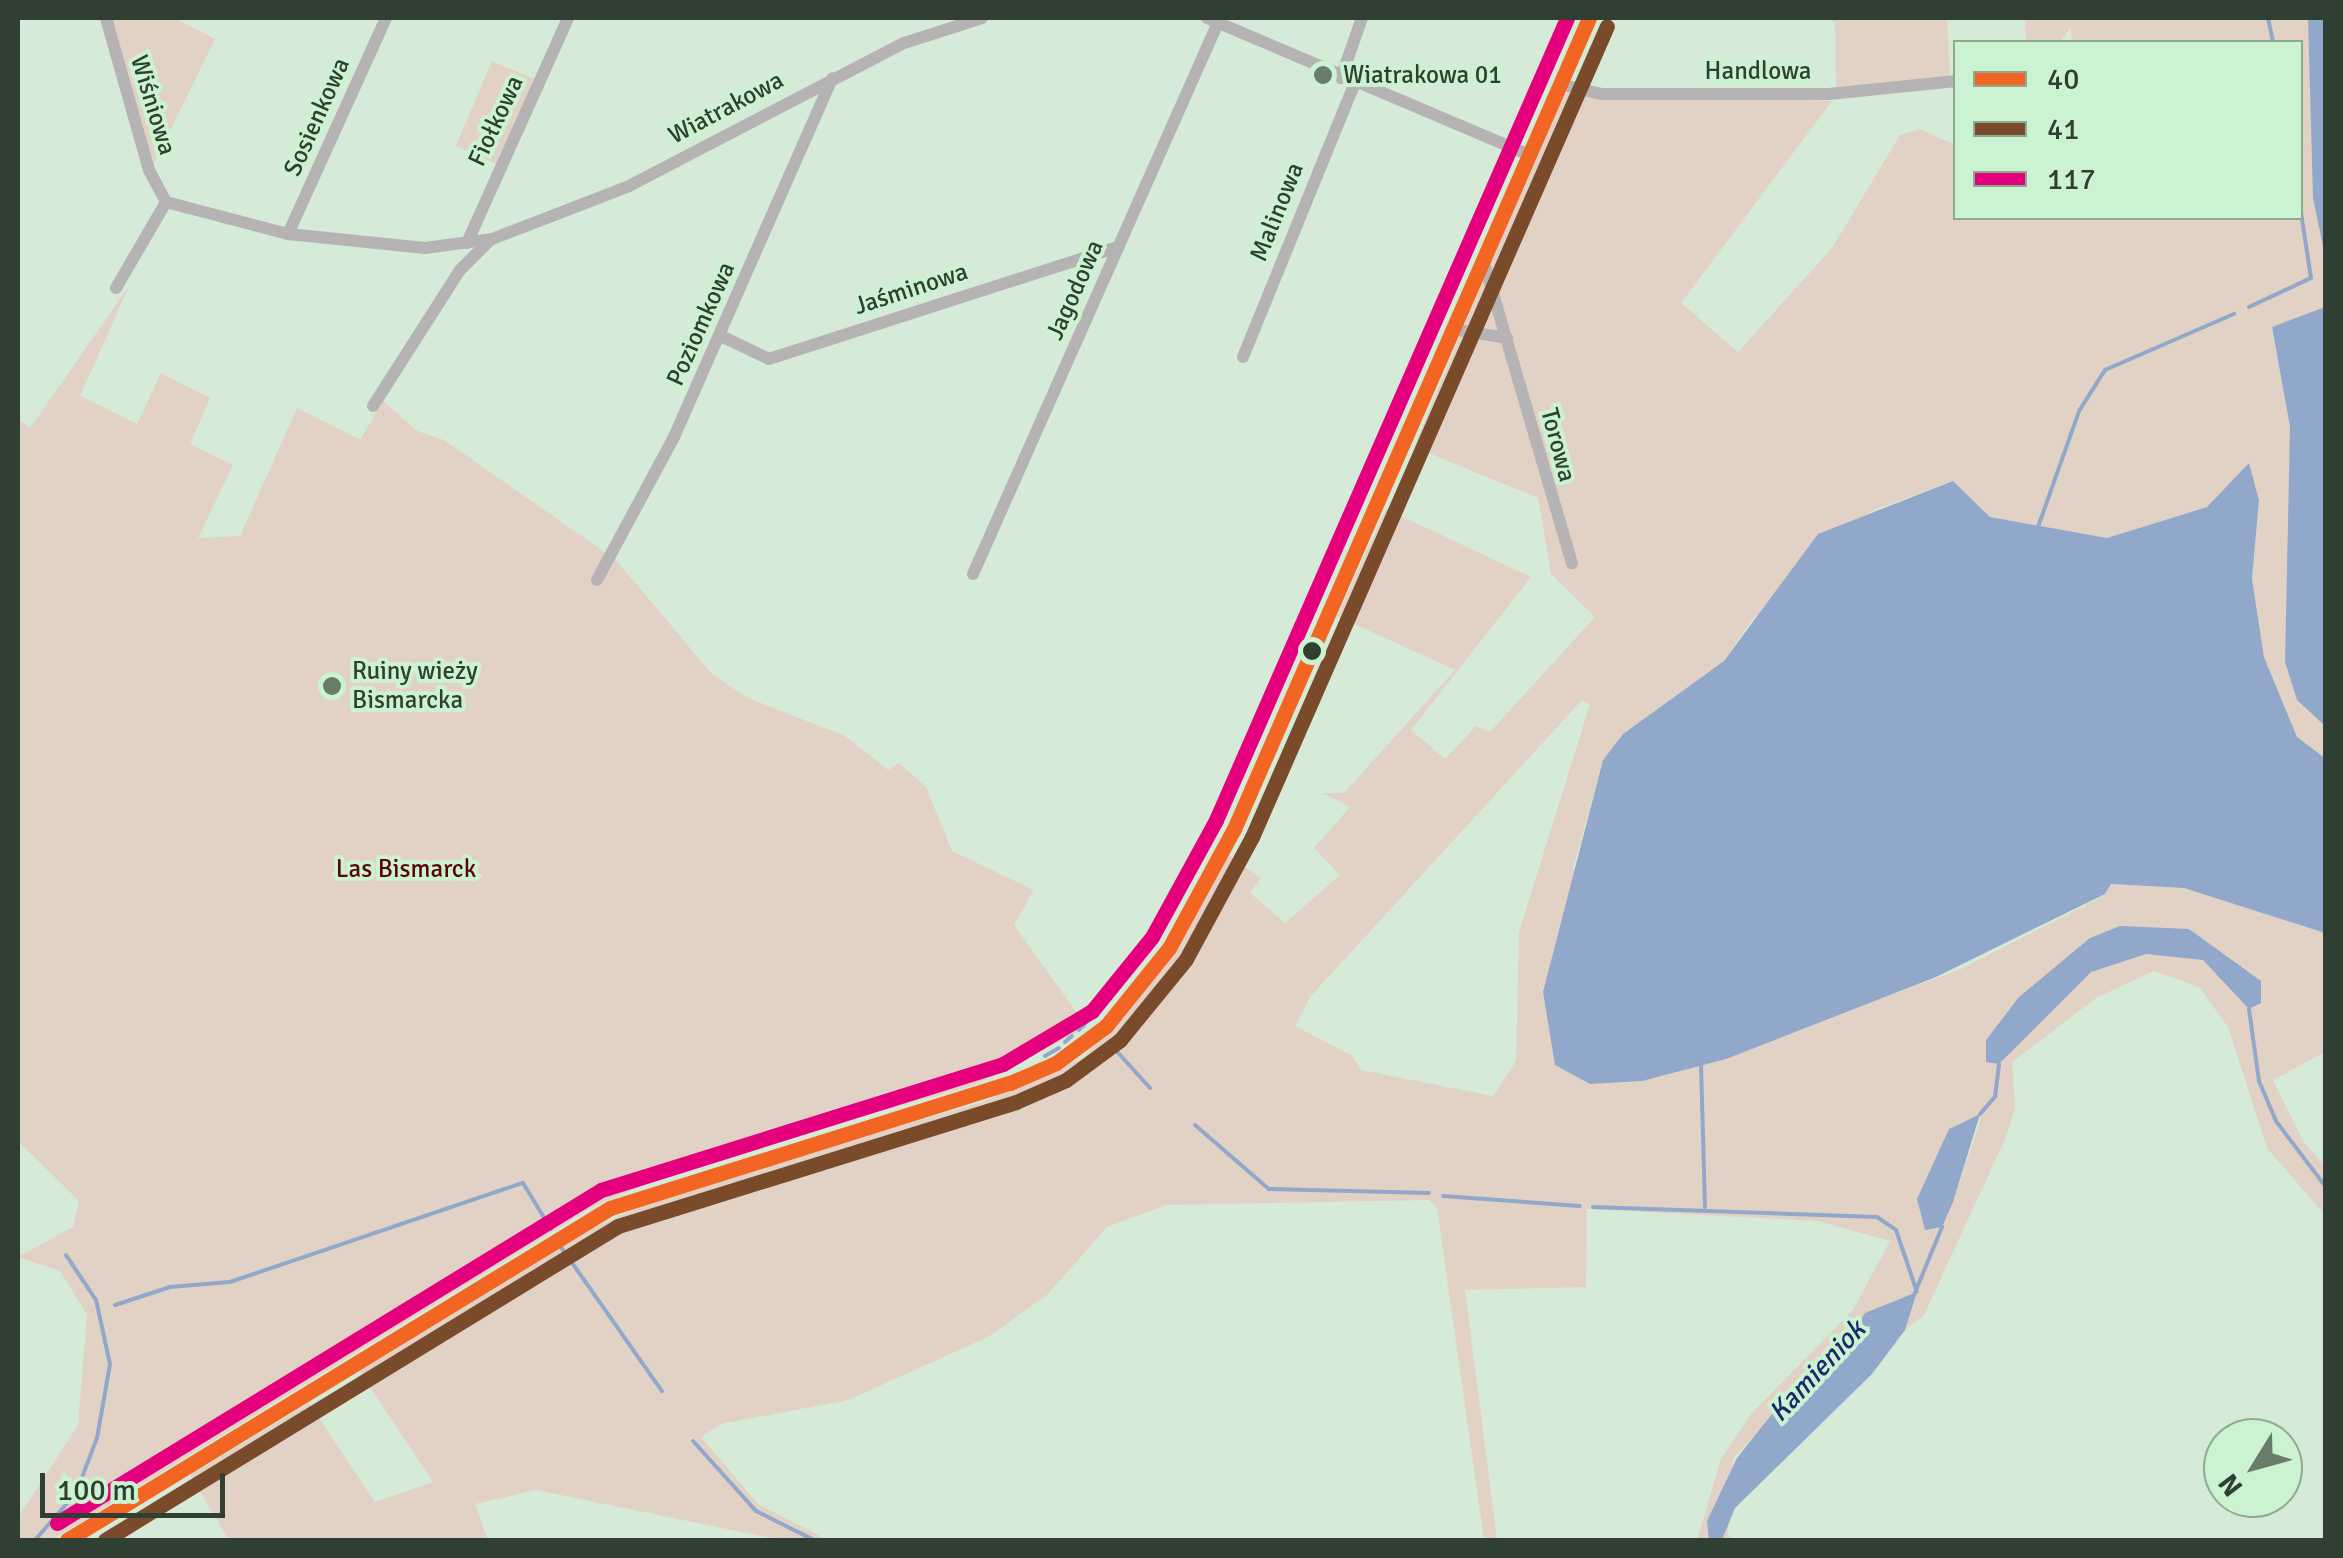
<!DOCTYPE html>
<meta charset="utf-8">
<style>
body{margin:0}
#map{position:relative;width:2343px;height:1558px;overflow:hidden;background:#d5ead7;font-family:Signika,sans-serif}
div>[style]{position:absolute}
.green>*{inset:0;background:#e2d2c6;transform-origin:0 0}
.water>*{inset:0;background:#92a8ca}
.stream>*{height:4px;margin:-2px;padding:0 2px;transform-origin:2px;border-radius:2px;background:#92a8ca}
.minor>*{height:12px;margin:-6px;padding:0 6px;transform-origin:6px;border-radius:6px;background:#b5b3b4}
.bus-1>*{height:15px;margin:-7.5px;padding:0 7.5px;transform-origin:7.5px;border-radius:7.5px;background:#f26522}
.bus-2>*{height:15px;margin:-7.5px;padding:0 7.5px;transform-origin:7.5px;border-radius:7.5px;background:#7a4b2a}
.bus-3>*{height:15px;margin:-7.5px;padding:0 7.5px;transform-origin:7.5px;border-radius:7.5px;background:#e5007d}
.dots>*{width:28px;height:28px;translate:-50% -50%;box-sizing:border-box;border:5px solid #ccf3d1;border-radius:50%}
span{translate:-50% -50%;white-space:nowrap;text-align:center;line-height:1.15;-webkit-text-stroke:8px #ccf3d1;paint-order:stroke}
.street-label{font-size:25px;color:#2f3f31}
.poi-label{font-size:25px;color:#2f3f31}
.left{translate:0 -50%;text-align:left}
.park-label{font-size:25px;color:#5c0303}
.water-label{font-size:28px;color:#1a296d;font-style:italic}
.frame{position:absolute;inset:0;border:20px solid #2f3f31;pointer-events:none}
.legend{position:absolute;left:1953px;top:40px;width:350px;height:180px;box-sizing:border-box;background:#ccf3d1;border:2px solid #8dab91;margin:0;padding:12px 18px;list-style:none;font-size:30px;color:#2f3f31}
.legend li{display:flex;align-items:center;gap:20px;height:50px}
.legend b{width:50px;border:2px solid #8dab91}
.north{position:absolute;left:2203px;top:1418px;width:100px;height:100px;box-sizing:border-box;background:#ccf3d1;border:2px solid #8dab91;border-radius:50%;rotate:233deg;font-size:28px;font-weight:700;line-height:40px;text-align:center;color:#2f3f31}
.north::after{content:'';display:block;margin:auto;width:35px;height:45px;background:#697b6b;clip-path:polygon(50% 0,100% 100%,50% 72%,0 100%)}
.scale{position:absolute;left:40px;top:1473px;width:185px;height:45px;box-sizing:border-box;border:5px solid #2f3f31;border-top:0;padding-left:12px;font-size:30px;line-height:35px;white-space:nowrap;color:#2f3f31;-webkit-text-stroke:8px #ccf3d1;paint-order:stroke}
</style>
<div id="map">
<div class="green">
<i style="clip-path:polygon(110px 18px,174px 18px,215px 39px,152px 168px)"></i>
<i style="clip-path:polygon(1821px 18px,1947px 18px,1950px 77px,1836px 87px,1835px 22px)"></i>
<i style="clip-path:polygon(evenodd,2025px 18px,2325px 18px,2325px 307px,2272px 328px,2290px 427px,2297px 700px,2325px 726px,2325px 758px,2297px 737px,2264px 657px,2252px 579px,2259px 500px,2249px 463px,2207px 507px,2107px 538px,1990px 517px,1953px 481px,1869px 512px,1751px 621px,1724px 661px,1623px 734px,1603px 760px,1573px 869px,1701px 1064px,1959px 970px,2105px 895px,2111px 884px,2184px 888px,2325px 933px,2325px 1052px,2273px 1080px,2304px 1143px,2325px 1165px,2325px 1215px,2267px 1148px,2228px 1027px,2199px 987px,2154px 971px,2096px 998px,2012px 1062px,2015px 1108px,2006px 1137px,1924px 1315px,1905px 1330px,1917px 1293px,1865px 1313px,1842px 1347px,1733px 1458px,1728px 1536px,1738px 1540px,1697px 1540px,1721px 1459px,1751px 1414px,1853px 1310px,1890px 1241px,1817px 1221px,1587px 1209px,1586px 1287px,1465px 1290px,1497px 1540px,1484px 1540px,1437px 1208px,1429px 1200px,1166px 1205px,1107px 1227px,1047px 1295px,988px 1337px,848px 1400px,721px 1424px,701px 1437px,758px 1504px,827px 1540px,781px 1540px,536px 1490px,475px 1504px,488px 1540px,229px 1540px,190px 1475px,309px 1403px,375px 1502px,433px 1482px,359px 1371px,568px 1240px,668px 1193px,983px 1102px,1083px 1058px,1165px 966px,1227px 854px,1261px 878px,1250px 893px,1285px 923px,1340px 875px,1314px 848px,1350px 807px,1323px 793px,1344px 793px,1455px 670px,1337px 616px,1386px 509px,1531px 577px,1411px 730px,1445px 759px,1476px 726px,1490px 732px,1595px 617px,1551px 574px,1538px 498px,1414px 447px,1561px 93px,1832px 101px,1681px 303px,1738px 352px,1832px 248px,1900px 135px,1920px 129px,1955px 145px,1956px 218px,2300px 218px,2300px 42px,2072px 42px,2071px 27px,2060px 42px,2026px 42px,2025px 18px,1582px 700px,1590px 704px,1519px 932px,1516px 1061px,1493px 1096px,1361px 1070px,1352px 1056px,1295px 1026px,1310px 997px,1582px 700px,2025px 18px,1979px 1115px,1980px 1121px,1953px 1202px,1957px 1124px,1979px 1115px)"></i>
<i style="left:492px;top:61px;width:47px;height:93px;rotate:23deg"></i>
<i style="clip-path:polygon(129px 286px,80px 396px,137px 424px,161px 373px,210px 398px,190px 444px,233px 465px,198px 538px,240px 536px,297px 408px,360px 440px,383px 401px,417px 431px,444px 440px,616px 560px,712px 674px,748px 698px,845px 736px,888px 770px,899px 763px,926px 787px,952px 851px,1034px 890px,1014px 925px,1087px 1027px,975px 1085px,711px 1158px,596px 1205px,52px 1540px,18px 1540px,18px 1518px,78px 1425px,87px 1315px,60px 1271px,18px 1257px,73px 1227px,79px 1201px,18px 1141px,18px 419px,30px 428px)"></i>
</div>
<div class="water">
<i style="clip-path:polygon(2308px 18px,2325px 18px,2325px 256px,2313px 198px)"></i>
<i style="clip-path:polygon(2325px 307px,2325px 726px,2297px 700px,2285px 662px,2290px 427px,2272px 327px)"></i>
<i style="clip-path:polygon(2249px 463px,2259px 500px,2252px 579px,2264px 657px,2297px 737px,2325px 758px,2325px 933px,2184px 888px,2111px 884px,2105px 894px,1936px 977px,1726px 1059px,1642px 1081px,1590px 1084px,1555px 1065px,1543px 992px,1603px 760px,1623px 734px,1724px 661px,1818px 534px,1953px 481px,1990px 517px,2107px 538px,2207px 507px)"></i>
<i style="clip-path:polygon(2120px 926px,2189px 929px,2261px 981px,2261px 1003px,2249px 1009px,2203px 960px,2146px 954px,2091px 972px,1999px 1064px,1986px 1062px,1986px 1040px,2019px 997px,2090px 938px)"></i>
<i style="clip-path:polygon(1980px 1114px,1953px 1202px,1942px 1227px,1925px 1230px,1917px 1199px,1949px 1129px)"></i>
<i style="clip-path:polygon(1917px 1292px,1905px 1330px,1872px 1374px,1735px 1508px,1722px 1540px,1709px 1540px,1707px 1521px,1737px 1458px,1780px 1404px,1842px 1347px,1865px 1313px)"></i>
</div>
<div class="stream">
<i style="left:2268px;top:18px;width:25px;rotate:78deg"></i>
<i style="left:2249px;top:307px;width:68px;rotate:-25.1deg"></i>
<i style="left:2311px;top:278px;width:73px;rotate:-98.7deg"></i>
<i style="left:2038px;top:527px;width:123px;rotate:-70.5deg"></i>
<i style="left:2079px;top:411px;width:49px;rotate:-57.6deg"></i>
<i style="left:2105px;top:370px;width:141px;rotate:-23.5deg"></i>
<i style="left:2249px;top:1009px;width:73px;rotate:82.1deg"></i>
<i style="left:2259px;top:1081px;width:43px;rotate:67deg"></i>
<i style="left:2276px;top:1121px;width:83px;rotate:52.9deg"></i>
<i style="left:1079px;top:1030px;width:12px;rotate:-48deg"></i>
<i style="left:1065px;top:1042px;width:9px;rotate:-41deg"></i>
<i style="left:1111px;top:1045px;width:58px;rotate:47.8deg"></i>
<i style="left:1045px;top:1056px;width:16px;rotate:-30deg"></i>
<i style="left:1701px;top:1064px;width:143px;rotate:88.4deg"></i>
<i style="left:1980px;top:1114px;width:23px;rotate:-49deg"></i>
<i style="left:1995px;top:1097px;width:33px;rotate:-83deg"></i>
<i style="left:1195px;top:1125px;width:98px;rotate:40.9deg"></i>
<i style="left:1269px;top:1189px;width:160px;rotate:1.4deg"></i>
<i style="left:1443px;top:1196px;width:137px;rotate:4.2deg"></i>
<i style="left:1593px;top:1207px;width:284px;rotate:2deg"></i>
<i style="left:1877px;top:1217px;width:23px;rotate:34deg"></i>
<i style="left:1896px;top:1230px;width:65px;rotate:71.3deg"></i>
<i style="left:561px;top:1247px;width:176px;rotate:55deg"></i>
<i style="left:1914px;top:1295px;width:74px;rotate:-67.6deg"></i>
<i style="left:115px;top:1305px;width:58px;rotate:-18.1deg"></i>
<i style="left:170px;top:1287px;width:60px;rotate:-4.8deg"></i>
<i style="left:230px;top:1282px;width:309px;rotate:-18.7deg"></i>
<i style="left:523px;top:1183px;width:54px;rotate:58.7deg"></i>
<i style="left:693px;top:1441px;width:94px;rotate:48deg"></i>
<i style="left:756px;top:1511px;width:65px;rotate:26.6deg"></i>
<i style="left:35px;top:1540px;width:62px;rotate:-48.9deg"></i>
<i style="left:76px;top:1493px;width:59px;rotate:-69.1deg"></i>
<i style="left:97px;top:1438px;width:75px;rotate:-80deg"></i>
<i style="left:110px;top:1364px;width:66px;rotate:-102.3deg"></i>
<i style="left:96px;top:1300px;width:54px;rotate:-123.7deg"></i>
</div>
<div class="minor">
<i style="left:106px;top:18px;width:158px;rotate:74.2deg"></i>
<i style="left:149px;top:170px;width:36px;rotate:62deg"></i>
<i style="left:1207px;top:18px;width:350px;rotate:23deg"></i>
<i style="left:1341px;top:78px;width:64px;rotate:-70.7deg"></i>
<i style="left:1560px;top:84px;width:42px;rotate:13.7deg"></i>
<i style="left:1601px;top:94px;width:228px"></i>
<i style="left:1829px;top:94px;width:128px;rotate:-5.8deg"></i>
<i style="left:166px;top:202px;width:126px;rotate:14.7deg"></i>
<i style="left:288px;top:234px;width:138px;rotate:5.8deg"></i>
<i style="left:425px;top:248px;width:68px;rotate:-7.7deg"></i>
<i style="left:492px;top:239px;width:147px;rotate:-21.1deg"></i>
<i style="left:629px;top:186px;width:310px;rotate:-27.5deg"></i>
<i style="left:904px;top:43px;width:82px;rotate:-17.8deg"></i>
<i style="left:288px;top:234px;width:237px;rotate:-65.6deg"></i>
<i style="left:467px;top:243px;width:247px;rotate:-65.8deg"></i>
<i style="left:1483px;top:259px;width:317px;rotate:73.7deg"></i>
<i style="left:116px;top:288px;width:99px;rotate:-59.8deg"></i>
<i style="left:1452px;top:329px;width:56px;rotate:9.3deg"></i>
<i style="left:721px;top:336px;width:53px;rotate:25.6deg"></i>
<i style="left:769px;top:359px;width:367px;rotate:-17.8deg"></i>
<i style="left:1243px;top:357px;width:296px;rotate:-67.8deg"></i>
<i style="left:373px;top:406px;width:161px;rotate:-57.4deg"></i>
<i style="left:460px;top:270px;width:41px;rotate:-45deg"></i>
<i style="left:973px;top:574px;width:601px;rotate:-66.04deg"></i>
<i style="left:597px;top:580px;width:162px;rotate:-61.7deg"></i>
<i style="left:674px;top:437px;width:392px;rotate:-66.2deg"></i>
<i style="left:67px;top:1540px;width:636px;rotate:-31.44deg"></i>
<i style="left:610px;top:1208px;width:419px;rotate:-17.4deg"></i>
<i style="left:1010px;top:1083px;width:50px;rotate:-23.5deg"></i>
<i style="left:1056px;top:1063px;width:62px;rotate:-36.5deg"></i>
<i style="left:1106px;top:1026px;width:100px;rotate:-51.1deg"></i>
<i style="left:1169px;top:948px;width:136px;rotate:-61.4deg"></i>
<i style="left:1234px;top:829px;width:885px;rotate:-66.36deg"></i>
</div>
<div class="bus-1">
<i style="left:67px;top:1540px;width:636px;rotate:-31.44deg"></i>
<i style="left:610px;top:1208px;width:419px;rotate:-17.4deg"></i>
<i style="left:1010px;top:1083px;width:50px;rotate:-23.5deg"></i>
<i style="left:1056px;top:1063px;width:62px;rotate:-36.5deg"></i>
<i style="left:1106px;top:1026px;width:100px;rotate:-51.1deg"></i>
<i style="left:1169px;top:948px;width:136px;rotate:-61.4deg"></i>
<i style="left:1234px;top:829px;width:885px;rotate:-66.36deg"></i>
</div>
<div class="bus-2">
<i style="left:105px;top:1540px;width:601px;rotate:-31.47deg"></i>
<i style="left:618px;top:1226px;width:417px;rotate:-17.3deg"></i>
<i style="left:1016px;top:1102px;width:55px;rotate:-23.7deg"></i>
<i style="left:1066px;top:1080px;width:67px;rotate:-36.5deg"></i>
<i style="left:1120px;top:1040px;width:104px;rotate:-50.8deg"></i>
<i style="left:1186px;top:959px;width:139px;rotate:-61.6deg"></i>
<i style="left:1252px;top:837px;width:885px;rotate:-66.36deg"></i>
</div>
<div class="bus-3">
<i style="left:57px;top:1523px;width:638px;rotate:-31.47deg"></i>
<i style="left:601px;top:1190px;width:421px;rotate:-17.4deg"></i>
<i style="left:1003px;top:1064px;width:104px;rotate:-30.8deg"></i>
<i style="left:1092px;top:1011px;width:95px;rotate:-51deg"></i>
<i style="left:1152px;top:937px;width:133px;rotate:-61.3deg"></i>
<i style="left:1216px;top:820px;width:875px;rotate:-66.36deg"></i>
</div>
<div class="dots">
<i style="left:1323px;top:75px;background:#697b6b"></i>
<i style="left:1312px;top:651px;background:#2f3f31"></i>
<i style="left:332px;top:686px;background:#697b6b"></i>
</div>
<div class="street-label">
<span style="left:1758px;top:71px">Handlowa</span>
<span style="left:153px;top:105px;rotate:73deg">Wiśniowa</span>
<span style="left:726px;top:108px;rotate:-28deg">Wiatrakowa</span>
<span style="left:317px;top:117px;rotate:-66deg">Sosienkowa</span>
<span style="left:496px;top:121px;rotate:-65deg">Fiołkowa</span>
<span style="left:1277px;top:212px;rotate:-68deg">Malinowa</span>
<span style="left:911px;top:289px;rotate:-18deg">Jaśminowa</span>
<span style="left:1075px;top:290px;rotate:-66deg">Jagodowa</span>
<span style="left:701px;top:324px;rotate:-66deg">Poziomkowa</span>
<span style="left:1558px;top:445px;rotate:75deg">Torowa</span>
</div>
<div class="poi-label">
<span class="left" style="left:1343px;top:75px">Wiatrakowa 01</span>
<span class="left" style="left:352px;top:686px">Ruiny wieży<br>Bismarcka</span>
</div>
<div class="park-label">
<span style="left:406px;top:869px">Las Bismarck</span>
</div>
<div class="water-label">
<span style="left:1817px;top:1371px;rotate:-47deg">Kamieniok</span>
</div>
<div class="frame"></div>
<ul class="legend">
<li><b style="height:12px;background:#f26522"></b>40</li>
<li><b style="height:12px;background:#7a4b2a"></b>41</li>
<li><b style="height:12px;background:#e5007d"></b>117</li>
</ul>
<div class="north">N</div>
<div class="scale">100 m</div>
</div>
